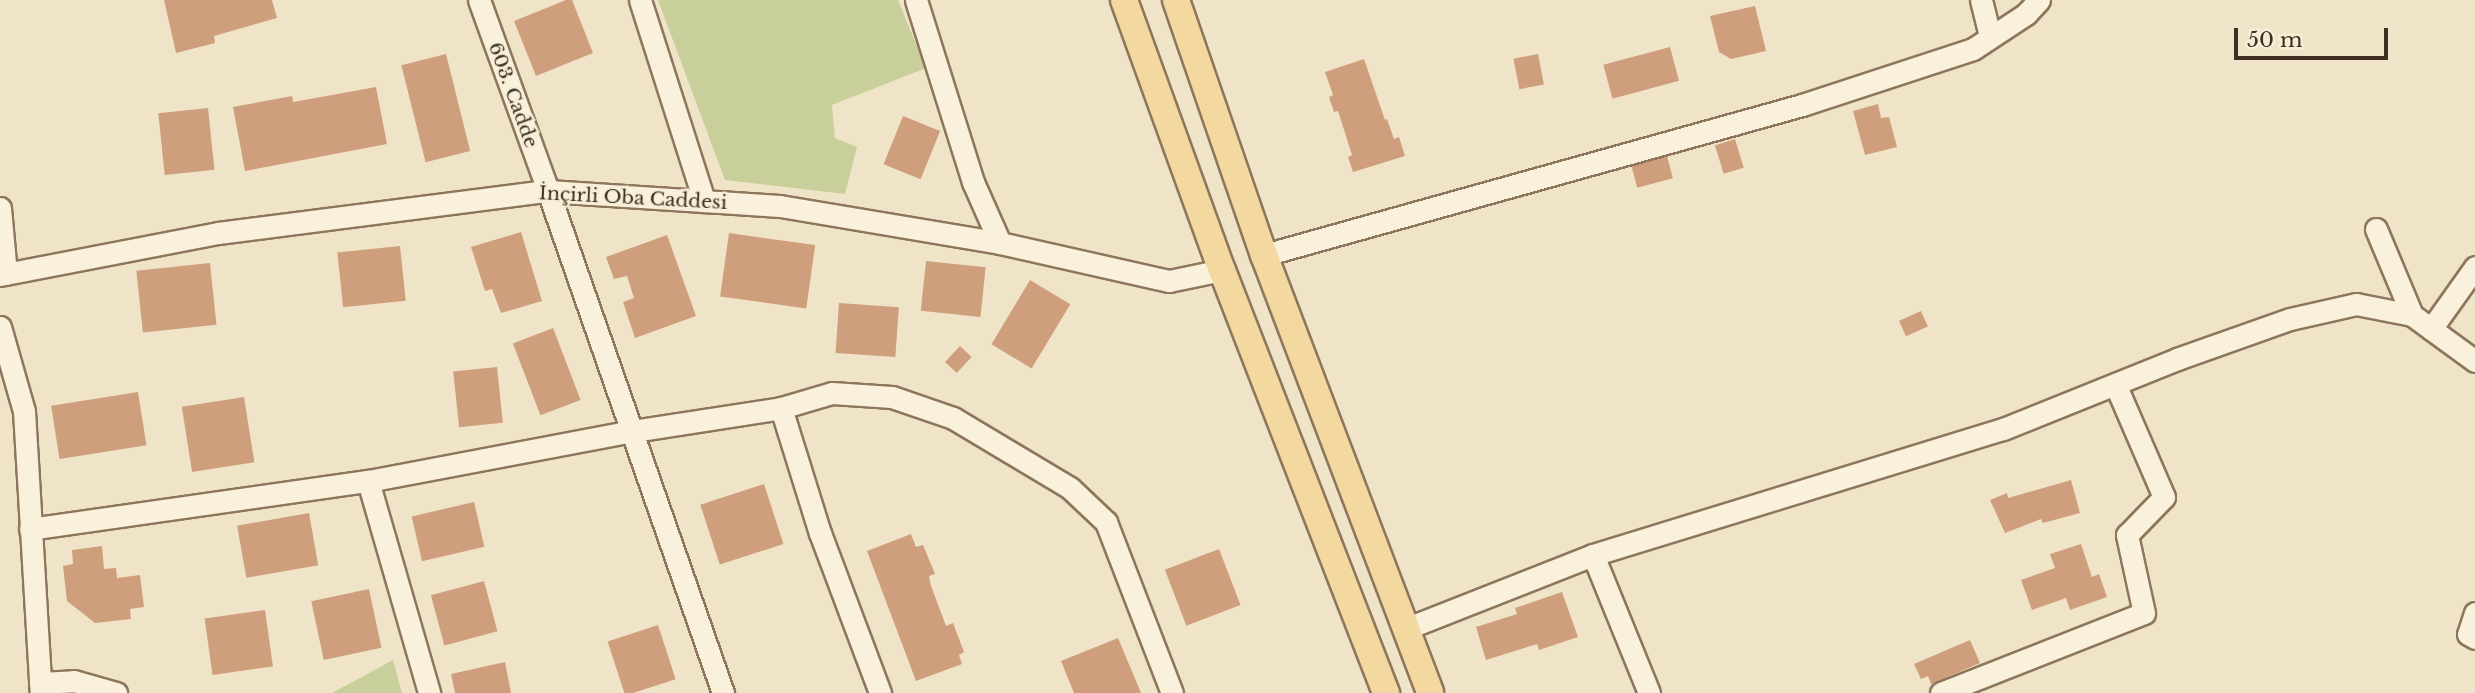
<!DOCTYPE html>
<meta charset="utf-8">
<style>
body{margin:0}
#map{position:relative;width:2475px;height:693px;overflow:hidden;background:#f0e4c8;font-family:"Libre Baskerville",serif}
div>[style]{position:absolute}
.green>*{inset:0;background:#c9cf9b}
.building>*{inset:0;background:#cf9f7d;transform-origin:0 0}
.roads{filter:drop-shadow(2px 0 #8d765c) drop-shadow(-2px 0 #8d765c) drop-shadow(0 2px #8d765c) drop-shadow(0 -2px #8d765c)}
.minor>*{height:21px;margin:-10.5px;padding:0 10.5px;transform-origin:10.5px;border-radius:10.5px;background:#faf1dc}
.major>*{height:26px;margin:-13px;padding:0 13px;transform-origin:13px;border-radius:13px;background:#f3d9a0}
span{translate:-50% -50%;white-space:nowrap;text-align:center;line-height:1.15;-webkit-text-stroke:5px #f7eed8;paint-order:stroke}
.street-label{font-size:19px;color:#3d2e20}
.scale{position:absolute;left:2234px;top:28px;width:154px;height:32px;box-sizing:border-box;border:4px solid #3d2e20;border-top:0;padding-left:9px;font-size:21px;line-height:24px;white-space:nowrap;color:#3d2e20;-webkit-text-stroke:5px #f7eed8;paint-order:stroke}
</style>
<div id="map">
<div class="green">
<i style="clip-path:polygon(658px 0,898px 0,926px 68px,832px 105px,835px 138px,857px 147px,845px 194px,725px 180px)"></i>
<i style="clip-path:polygon(393px 660px,402px 693px,332px 693px)"></i>
</div>
<div class="building">
<i style="clip-path:polygon(164px 0,272px 0,277px 18px,214px 36px,215px 43px,176px 53px)"></i>
<i style="clip-path:polygon(566px 0,572px 0,593px 53px,536px 76px,514px 21px)"></i>
<i style="clip-path:polygon(1755px 6px,1766px 51px,1731px 59px,1719px 52px,1710px 16px)"></i>
<i style="left:1670px;top:47px;width:35px;height:69px;rotate:75deg"></i>
<i style="left:446px;top:54px;width:100px;height:46px;rotate:76deg"></i>
<i style="left:1538px;top:54px;width:31px;height:25px;rotate:79deg"></i>
<i style="clip-path:polygon(1364px 59px,1385px 120px,1387px 119px,1394px 139px,1399px 137px,1405px 156px,1353px 172px,1348px 157px,1352px 155px,1338px 111px,1334px 112px,1329px 97px,1333px 95px,1325px 72px)"></i>
<i style="clip-path:polygon(376px 87px,387px 144px,245px 171px,233px 107px,292px 96px,293px 102px)"></i>
<i style="clip-path:polygon(1878px 104px,1881px 118px,1889px 117px,1897px 147px,1865px 155px,1853px 111px)"></i>
<i style="left:208px;top:108px;width:62px;height:50px;rotate:84deg"></i>
<i style="left:903px;top:116px;width:40px;height:52px;rotate:22deg"></i>
<i style="left:1735px;top:139px;width:30px;height:21px;rotate:73deg"></i>
<i style="left:1667px;top:156px;width:23px;height:37px;rotate:75deg"></i>
<i style="clip-path:polygon(521px 232px,542px 301px,501px 313px,492px 289px,485px 291px,471px 247px)"></i>
<i style="left:729px;top:233px;width:87px;height:64px;rotate:8deg"></i>
<i style="clip-path:polygon(667px 235px,696px 316px,635px 338px,623px 302px,634px 298px,627px 276px,614px 279px,606px 257px)"></i>
<i style="left:400px;top:246px;width:55px;height:63px;rotate:84deg"></i>
<i style="left:926px;top:261px;width:60px;height:50px;rotate:6deg"></i>
<i style="left:210px;top:263px;width:62px;height:74px;rotate:84deg"></i>
<i style="left:1030px;top:280px;width:47px;height:75px;rotate:31deg"></i>
<i style="left:839px;top:303px;width:60px;height:50px;rotate:4deg"></i>
<i style="left:1921px;top:311px;width:17px;height:24px;rotate:66deg"></i>
<i style="left:553px;top:328px;width:77px;height:43px;rotate:69deg"></i>
<i style="left:960px;top:346px;width:16px;height:22px;rotate:43deg"></i>
<i style="left:497px;top:367px;width:56px;height:44px;rotate:84deg"></i>
<i style="left:138px;top:392px;width:54px;height:88px;rotate:81deg"></i>
<i style="left:244px;top:397px;width:66px;height:63px;rotate:81deg"></i>
<i style="clip-path:polygon(2071px 480px,2080px 513px,2043px 523px,2041px 519px,2005px 533px,1990px 500px,2007px 493px,2008px 498px)"></i>
<i style="left:764px;top:484px;width:63px;height:67px;rotate:72deg"></i>
<i style="left:474px;top:502px;width:46px;height:64px;rotate:77deg"></i>
<i style="left:309px;top:513px;width:53px;height:73px;rotate:80deg"></i>
<i style="clip-path:polygon(911px 534px,916px 547px,923px 545px,935px 574px,929px 576px,931px 586px,946px 626px,953px 623px,964px 652px,959px 655px,962px 664px,916px 681px,867px 551px)"></i>
<i style="clip-path:polygon(2081px 544px,2092px 577px,2099px 574px,2107px 597px,2070px 610px,2066px 598px,2032px 610px,2021px 580px,2055px 568px,2050px 554px)"></i>
<i style="clip-path:polygon(102px 546px,104px 569px,116px 568px,117px 578px,140px 575px,144px 607px,130px 609px,131px 619px,95px 623px,67px 601px,63px 566px,73px 564px,72px 550px)"></i>
<i style="left:1219px;top:549px;width:60px;height:58px;rotate:69deg"></i>
<i style="left:484px;top:581px;width:52px;height:55px;rotate:75deg"></i>
<i style="left:369px;top:589px;width:60px;height:59px;rotate:78deg"></i>
<i style="clip-path:polygon(1562px 592px,1578px 637px,1539px 650px,1537px 644px,1486px 660px,1476px 627px,1517px 614px,1515px 608px)"></i>
<i style="left:265px;top:610px;width:57px;height:61px;rotate:82deg"></i>
<i style="left:658px;top:625px;width:57px;height:53px;rotate:72deg"></i>
<i style="clip-path:polygon(1118px 638px,1141px 693px,1074px 693px,1061px 661px)"></i>
<i style="clip-path:polygon(1970px 640px,1980px 663px,1931px 684px,1928px 676px,1921px 679px,1914px 664px)"></i>
<i style="clip-path:polygon(505px 662px,511px 693px,455px 693px,451px 674px)"></i>
</div>
<div class="roads">
<div class="minor">
<i style="left:479px;top:0;width:203px;rotate:70.1deg"></i>
<i style="left:548px;top:191px;width:532px;rotate:70.78deg"></i>
<i style="left:640px;top:0;width:211px;rotate:72.3deg"></i>
<i style="left:916px;top:0;width:191px;rotate:72.6deg"></i>
<i style="left:973px;top:182px;width:67px;rotate:66.1deg"></i>
<i style="left:1981px;top:0;width:38px;rotate:76deg"></i>
<i style="left:0;top:208px;width:66px;rotate:84.8deg"></i>
<i style="left:2376px;top:229px;width:93px;rotate:67.3deg"></i>
<i style="left:1264px;top:255px;width:559px;rotate:-15.58deg"></i>
<i style="left:1802px;top:105px;width:180px;rotate:-18.1deg"></i>
<i style="left:1973px;top:49px;width:64px;rotate:-33.4deg"></i>
<i style="left:2026px;top:14px;width:19px;rotate:-47deg"></i>
<i style="left:0;top:275px;width:222px;rotate:-10.9deg"></i>
<i style="left:218px;top:233px;width:333px;rotate:-7.3deg"></i>
<i style="left:548px;top:191px;width:232px;rotate:3.7deg"></i>
<i style="left:780px;top:206px;width:223px;rotate:9.5deg"></i>
<i style="left:1000px;top:243px;width:173px;rotate:12.7deg"></i>
<i style="left:1169px;top:281px;width:54px;rotate:-11.7deg"></i>
<i style="left:0;top:327px;width:87px;rotate:74.1deg"></i>
<i style="left:24px;top:411px;width:283px;rotate:86.6deg"></i>
<i style="left:2431px;top:329px;width:76px;rotate:-54.6deg"></i>
<i style="left:781px;top:408px;width:131px;rotate:72.7deg"></i>
<i style="left:820px;top:533px;width:171px;rotate:69.4deg"></i>
<i style="left:368px;top:481px;width:221px;rotate:73.9deg"></i>
<i style="left:30px;top:529px;width:341px;rotate:-8.1deg"></i>
<i style="left:368px;top:481px;width:270px;rotate:-10.7deg"></i>
<i style="left:633px;top:431px;width:150px;rotate:-8.8deg"></i>
<i style="left:781px;top:408px;width:53px;rotate:-16.4deg"></i>
<i style="left:832px;top:393px;width:60px;rotate:3.8deg"></i>
<i style="left:892px;top:397px;width:65px;rotate:19deg"></i>
<i style="left:953px;top:418px;width:136px;rotate:30.9deg"></i>
<i style="left:1070px;top:488px;width:50px;rotate:43.4deg"></i>
<i style="left:1106px;top:522px;width:183px;rotate:68.9deg"></i>
<i style="left:1593px;top:555px;width:149px;rotate:67.9deg"></i>
<i style="left:2475px;top:613px;width:22px;rotate:108deg"></i>
<i style="left:2468px;top:634px;width:8px;rotate:30deg"></i>
<i style="left:1405px;top:629px;width:202px;rotate:-21.5deg"></i>
<i style="left:1593px;top:555px;width:429px;rotate:-17.1deg"></i>
<i style="left:2003px;top:429px;width:188px;rotate:-21.9deg"></i>
<i style="left:2177px;top:359px;width:120px;rotate:-19.5deg"></i>
<i style="left:2290px;top:319px;width:68px;rotate:-12.8deg"></i>
<i style="left:2356px;top:304px;width:57px;rotate:11.1deg"></i>
<i style="left:2412px;top:315px;width:78px;rotate:36.1deg"></i>
<i style="left:40px;top:683px;width:34px;rotate:-3deg"></i>
<i style="left:74px;top:681px;width:44px;rotate:15.9deg"></i>
<i style="left:1941px;top:693px;width:218px;rotate:-21.5deg"></i>
<i style="left:2144px;top:613px;width:80px;rotate:-102.3deg"></i>
<i style="left:2127px;top:535px;width:53px;rotate:-45.8deg"></i>
<i style="left:2164px;top:497px;width:123px;rotate:-113.4deg"></i>
</div>
<div class="major">
<i style="left:1124px;top:0;width:287px;rotate:70.1deg"></i>
<i style="left:1222px;top:270px;width:454px;rotate:68.8deg"></i>
<i style="left:1176px;top:0;width:270px;rotate:71deg"></i>
<i style="left:1264px;top:255px;width:468px;rotate:69.2deg"></i>
</div>
</div>
<div class="street-label">
<span style="left:513px;top:95px;rotate:70deg">603. Cadde</span>
<span style="left:633px;top:198px;rotate:3deg">İnçirli Oba Caddesi</span>
</div>
<div class="scale">50 m</div>
</div>
